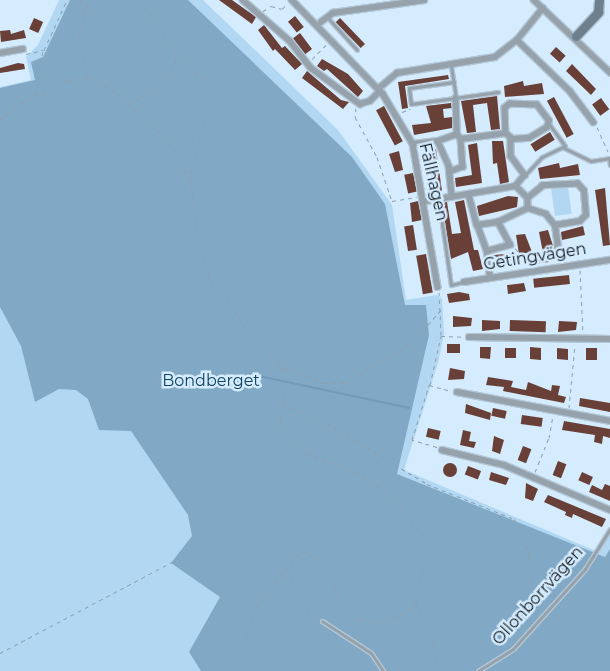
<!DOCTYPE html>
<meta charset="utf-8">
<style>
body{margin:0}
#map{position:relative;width:610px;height:671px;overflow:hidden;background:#d5ecfe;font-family:Montserrat,sans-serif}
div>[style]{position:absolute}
.green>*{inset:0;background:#b1d7f3;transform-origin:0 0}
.forest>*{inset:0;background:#81a8c5}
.stream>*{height:2px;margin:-1px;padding:0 1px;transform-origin:1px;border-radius:1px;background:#739ab6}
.building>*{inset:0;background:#694038;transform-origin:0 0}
.round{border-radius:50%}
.path>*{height:1px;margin-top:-0.5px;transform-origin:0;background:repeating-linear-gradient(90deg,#8ea0af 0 4px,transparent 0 8px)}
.roads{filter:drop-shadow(1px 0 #b2c6d6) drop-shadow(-1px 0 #b2c6d6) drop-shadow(0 1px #b2c6d6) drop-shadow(0 -1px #b2c6d6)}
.lane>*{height:3px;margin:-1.5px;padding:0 1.5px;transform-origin:1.5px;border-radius:1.5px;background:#96a2ab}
.street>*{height:5.5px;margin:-2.75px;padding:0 2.75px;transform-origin:2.75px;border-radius:2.75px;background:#96a2ab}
.secondary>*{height:9px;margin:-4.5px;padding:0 4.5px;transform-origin:4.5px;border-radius:4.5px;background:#6e808d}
span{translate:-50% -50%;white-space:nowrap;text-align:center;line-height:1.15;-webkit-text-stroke:5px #d5ecfe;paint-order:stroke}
.street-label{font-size:16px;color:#101a22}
.park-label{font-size:16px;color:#11425f}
</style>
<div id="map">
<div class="green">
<i style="clip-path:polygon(59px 0,203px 0,338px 130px,392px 205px,406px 300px,437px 295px,442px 299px,444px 334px,438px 363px,404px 470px,596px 551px,610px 527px,610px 671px,0 671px,0 87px,31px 80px,26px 57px,38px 45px)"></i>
<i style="left:568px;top:187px;width:27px;height:17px;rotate:82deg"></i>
</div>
<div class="forest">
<i style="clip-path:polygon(70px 0,188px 0,352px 157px,385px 204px,405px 305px,426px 305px,429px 335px,397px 474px,605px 557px,610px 549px,610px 671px,201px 671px,189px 652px,220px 597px,171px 563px,192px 536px,188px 515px,131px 431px,99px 430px,88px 399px,76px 390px,59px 389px,35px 402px,21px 346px,0 307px,0 88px,35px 80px,31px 62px,43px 57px)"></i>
</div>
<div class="stream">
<i style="left:249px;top:374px;width:164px;rotate:12deg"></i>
</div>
<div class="building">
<i style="clip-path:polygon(219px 0,232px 0,256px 17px,252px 24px)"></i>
<i style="left:295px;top:16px;width:14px;height:9px;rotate:51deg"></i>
<i style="left:34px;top:18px;width:10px;height:12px;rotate:24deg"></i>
<i style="left:340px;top:18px;width:36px;height:6px;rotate:46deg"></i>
<i style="clip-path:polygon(264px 25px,282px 48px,285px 46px,302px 64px,295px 70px,275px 49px,273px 51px,258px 30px)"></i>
<i style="clip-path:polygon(10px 30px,11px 34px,24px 30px,26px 38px,1px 42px,0 31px)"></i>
<i style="left:300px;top:33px;width:20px;height:9px;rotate:53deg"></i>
<i style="left:556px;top:47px;width:13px;height:9px;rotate:42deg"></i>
<i style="clip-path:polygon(322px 59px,348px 74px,363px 91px,358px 97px,327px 69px,324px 71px,317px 66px)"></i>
<i style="clip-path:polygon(18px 63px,24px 64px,25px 69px,0 73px,0 68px)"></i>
<i style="clip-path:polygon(572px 64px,596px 89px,591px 95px,566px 71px)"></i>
<i style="clip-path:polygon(307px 71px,341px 100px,349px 102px,343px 109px,302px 78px)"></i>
<i style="clip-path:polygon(448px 75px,449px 79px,405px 86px,408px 108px,402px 109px,398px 82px)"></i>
<i style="clip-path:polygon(523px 81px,524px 86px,542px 83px,544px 94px,505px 97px,504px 86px)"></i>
<i style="clip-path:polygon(497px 96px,500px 129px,491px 130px,487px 103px,473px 105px,476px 132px,467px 133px,461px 101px)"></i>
<i style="left:554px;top:97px;width:42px;height:8px;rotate:62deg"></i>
<i style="left:601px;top:98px;width:14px;height:11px;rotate:54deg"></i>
<i style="clip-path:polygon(451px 103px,452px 108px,443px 109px,444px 118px,452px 117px,452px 128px,414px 135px,412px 125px,431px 123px,426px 106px)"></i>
<i style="left:384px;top:106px;width:40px;height:9px;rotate:62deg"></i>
<i style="left:550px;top:132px;width:9px;height:23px;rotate:58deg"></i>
<i style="clip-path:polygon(492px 141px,503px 141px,509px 182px,500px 184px,497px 163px,493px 164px)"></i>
<i style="clip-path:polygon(477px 143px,482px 183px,456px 187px,455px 178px,472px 175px,468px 145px)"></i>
<i style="clip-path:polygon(425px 149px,436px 149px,442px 191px,434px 192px,431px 171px,426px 171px)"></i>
<i style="clip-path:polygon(399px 151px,403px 170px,395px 172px,389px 154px)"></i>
<i style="clip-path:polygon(559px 163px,560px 168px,578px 164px,580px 175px,540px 179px,538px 168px)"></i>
<i style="left:413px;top:173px;width:19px;height:9px;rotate:78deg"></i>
<i style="clip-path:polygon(605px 188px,610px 245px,603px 246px,595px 190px)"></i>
<i style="clip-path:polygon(508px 196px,518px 197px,517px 207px,479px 216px,477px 206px)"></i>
<i style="clip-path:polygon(464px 200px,474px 250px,478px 250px,483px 269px,473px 271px,468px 252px,451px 259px,442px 203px,447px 202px,452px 234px,461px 233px,455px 202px)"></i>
<i style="clip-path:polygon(418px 201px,422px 220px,412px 222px,410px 203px)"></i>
<i style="left:413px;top:225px;width:25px;height:9px;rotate:81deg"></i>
<i style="clip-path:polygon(583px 226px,585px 235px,562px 240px,561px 232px)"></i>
<i style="clip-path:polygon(548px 230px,553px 246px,547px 250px,549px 262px,533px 264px,533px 259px,544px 258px,539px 232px)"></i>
<i style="clip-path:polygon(525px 234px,532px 252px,519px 254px,516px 235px)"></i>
<i style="left:514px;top:253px;width:9px;height:22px;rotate:84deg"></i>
<i style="left:426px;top:254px;width:39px;height:10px;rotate:80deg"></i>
<i style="left:569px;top:275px;width:9px;height:36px;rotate:84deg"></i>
<i style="clip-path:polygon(524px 283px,526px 291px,508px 294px,507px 285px)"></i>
<i style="clip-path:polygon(459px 292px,469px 294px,470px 300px,449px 303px,447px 294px)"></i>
<i style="clip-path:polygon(453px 316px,472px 318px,471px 326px,453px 327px)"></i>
<i style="clip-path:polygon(482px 320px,500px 321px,500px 329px,482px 331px)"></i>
<i style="left:510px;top:320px;width:36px;height:11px;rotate:2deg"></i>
<i style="clip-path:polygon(559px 321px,577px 322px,576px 330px,558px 332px)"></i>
<i style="left:447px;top:344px;width:13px;height:9px"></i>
<i style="clip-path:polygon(480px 347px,491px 347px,490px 359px,480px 358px)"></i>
<i style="clip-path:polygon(530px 347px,541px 348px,541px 360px,530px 359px)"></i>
<i style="left:505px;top:348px;width:11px;height:10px"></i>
<i style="clip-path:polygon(557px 348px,568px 349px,568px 360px,557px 359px)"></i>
<i style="left:586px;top:348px;width:11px;height:12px"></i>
<i style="clip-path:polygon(450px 368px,465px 371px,464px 379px,448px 380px)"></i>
<i style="clip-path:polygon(488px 377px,513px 381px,511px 387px,526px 390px,528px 382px,551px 391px,552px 385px,560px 386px,558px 395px,566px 397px,564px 403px,503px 391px,504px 387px,486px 385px)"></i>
<i style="clip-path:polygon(580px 398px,610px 403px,610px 412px,579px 406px)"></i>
<i style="clip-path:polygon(466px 404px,491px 413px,490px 420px,465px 413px)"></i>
<i style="left:493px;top:408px;width:14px;height:8px;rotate:12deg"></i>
<i style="left:522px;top:415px;width:21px;height:9px;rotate:8deg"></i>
<i style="clip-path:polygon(564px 421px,610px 429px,610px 438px,603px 436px,602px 444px,594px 442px,595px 435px,562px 430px)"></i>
<i style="left:428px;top:428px;width:13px;height:9px;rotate:13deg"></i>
<i style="clip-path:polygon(463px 430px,471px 432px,469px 441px,476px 442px,474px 448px,460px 445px)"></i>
<i style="clip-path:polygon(494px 436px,504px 440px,500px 454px,492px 451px)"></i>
<i style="left:523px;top:446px;width:9px;height:15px;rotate:21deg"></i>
<i style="left:558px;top:461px;width:9px;height:15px;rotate:21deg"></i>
<i class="round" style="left:443px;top:463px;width:14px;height:14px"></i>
<i style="left:468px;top:466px;width:14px;height:9px;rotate:21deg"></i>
<i style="clip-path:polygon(491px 472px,509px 478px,506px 485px,489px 480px)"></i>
<i style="left:582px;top:472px;width:12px;height:9px;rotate:24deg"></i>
<i style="clip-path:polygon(526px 483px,538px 489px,533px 501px,525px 498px)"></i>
<i style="clip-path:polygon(605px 484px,610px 486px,610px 501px,589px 492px,592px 485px,602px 490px)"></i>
<i style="clip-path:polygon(548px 495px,606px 519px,602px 527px,573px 514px,572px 518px,565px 515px,566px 512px,544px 502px)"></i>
</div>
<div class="path">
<i style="left:81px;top:0;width:11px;rotate:75deg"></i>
<i style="left:141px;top:0;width:50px;rotate:57.3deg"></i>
<i style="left:168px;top:42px;width:56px;rotate:47.2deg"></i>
<i style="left:206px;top:83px;width:32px;rotate:90deg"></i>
<i style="left:206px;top:115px;width:66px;rotate:104deg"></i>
<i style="left:263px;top:11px;width:9px;rotate:-32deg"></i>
<i style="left:271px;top:6px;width:11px;rotate:15deg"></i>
<i style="left:282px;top:9px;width:7px;rotate:-45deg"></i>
<i style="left:26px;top:54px;width:18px;rotate:-13deg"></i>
<i style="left:44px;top:50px;width:55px;rotate:-65.3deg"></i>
<i style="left:312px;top:59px;width:21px;rotate:-45deg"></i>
<i style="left:87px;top:77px;width:40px;rotate:-102deg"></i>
<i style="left:79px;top:38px;width:39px;rotate:-75deg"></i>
<i style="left:36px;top:95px;width:46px;rotate:-81.2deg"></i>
<i style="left:127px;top:102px;width:28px;rotate:-19deg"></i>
<i style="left:153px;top:93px;width:29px;rotate:-49deg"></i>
<i style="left:172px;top:71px;width:18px;rotate:-71deg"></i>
<i style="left:356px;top:108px;width:9px;rotate:96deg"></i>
<i style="left:355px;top:117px;width:46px;rotate:61.2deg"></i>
<i style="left:377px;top:157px;width:46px;rotate:71.2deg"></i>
<i style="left:392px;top:201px;width:25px;rotate:-9deg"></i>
<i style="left:402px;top:112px;width:9px;rotate:-21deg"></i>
<i style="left:0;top:120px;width:27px;rotate:-39deg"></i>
<i style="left:21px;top:103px;width:51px;rotate:-26.6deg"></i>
<i style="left:67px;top:80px;width:23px;rotate:-5deg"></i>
<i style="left:90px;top:78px;width:31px;rotate:29deg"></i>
<i style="left:117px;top:93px;width:71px;rotate:43.3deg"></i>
<i style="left:169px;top:142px;width:43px;rotate:60.4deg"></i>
<i style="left:190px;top:179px;width:64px;rotate:81.9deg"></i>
<i style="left:199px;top:242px;width:42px;rotate:73.3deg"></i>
<i style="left:211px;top:282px;width:22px;rotate:43deg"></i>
<i style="left:227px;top:297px;width:38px;rotate:60deg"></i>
<i style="left:246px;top:330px;width:45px;rotate:44.1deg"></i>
<i style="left:278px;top:361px;width:17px;rotate:59deg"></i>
<i style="left:287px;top:376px;width:43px;rotate:99.5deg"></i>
<i style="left:280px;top:418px;width:10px;rotate:79deg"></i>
<i style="left:282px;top:428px;width:35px;rotate:45deg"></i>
<i style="left:307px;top:453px;width:52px;rotate:22.6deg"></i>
<i style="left:355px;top:473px;width:34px;rotate:30deg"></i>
<i style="left:384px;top:490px;width:57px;rotate:47.9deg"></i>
<i style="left:422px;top:532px;width:21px;rotate:79deg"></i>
<i style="left:426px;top:553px;width:49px;rotate:101.8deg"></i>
<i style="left:416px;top:601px;width:9px;rotate:122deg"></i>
<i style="left:411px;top:609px;width:34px;rotate:154deg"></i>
<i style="left:380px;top:624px;width:20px;rotate:-165deg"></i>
<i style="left:361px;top:619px;width:18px;rotate:-146deg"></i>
<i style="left:346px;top:609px;width:39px;rotate:-116deg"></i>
<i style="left:329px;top:574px;width:23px;rotate:-131deg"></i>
<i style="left:314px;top:557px;width:13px;rotate:-151deg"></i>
<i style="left:303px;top:551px;width:6px;rotate:149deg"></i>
<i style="left:298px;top:554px;width:65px;rotate:128.8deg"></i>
<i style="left:257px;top:605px;width:42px;rotate:106.7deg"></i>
<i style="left:245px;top:645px;width:26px;rotate:79deg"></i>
<i style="left:597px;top:127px;width:27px;rotate:66deg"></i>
<i style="left:515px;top:248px;width:12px;rotate:48deg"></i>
<i style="left:580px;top:270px;width:63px;rotate:87.3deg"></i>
<i style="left:439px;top:292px;width:43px;rotate:87.3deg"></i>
<i style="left:284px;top:367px;width:43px;rotate:21.8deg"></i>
<i style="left:324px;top:383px;width:21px"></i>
<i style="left:345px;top:383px;width:78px;rotate:-30.8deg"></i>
<i style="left:412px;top:343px;width:44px;rotate:-48.7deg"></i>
<i style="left:430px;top:385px;width:50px;rotate:-77.3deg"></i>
<i style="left:441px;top:336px;width:23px;rotate:2deg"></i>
<i style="left:283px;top:404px;width:55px;rotate:24.7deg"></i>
<i style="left:333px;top:427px;width:110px;rotate:31.2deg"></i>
<i style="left:427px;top:484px;width:94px;rotate:21.9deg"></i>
<i style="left:514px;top:519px;width:14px;rotate:51deg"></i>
<i style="left:523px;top:530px;width:28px;rotate:77deg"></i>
<i style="left:529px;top:557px;width:59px;rotate:83.2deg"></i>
<i style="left:569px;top:408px;width:63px;rotate:-84.6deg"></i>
<i style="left:437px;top:447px;width:26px;rotate:-164deg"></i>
<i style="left:412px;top:440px;width:58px;rotate:-72.8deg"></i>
<i style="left:429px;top:385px;width:24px;rotate:15deg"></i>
<i style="left:535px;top:472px;width:37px;rotate:-68deg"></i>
<i style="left:549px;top:438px;width:22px;rotate:-80deg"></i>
<i style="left:285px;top:574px;width:21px;rotate:49deg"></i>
<i style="left:299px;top:590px;width:29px;rotate:68deg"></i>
<i style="left:310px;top:617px;width:7px;rotate:34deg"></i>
<i style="left:416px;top:602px;width:43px;rotate:66.4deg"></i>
<i style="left:433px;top:641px;width:31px;rotate:79deg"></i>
<i style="left:0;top:653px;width:197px;rotate:-27.9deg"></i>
<i style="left:496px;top:666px;width:5px;rotate:79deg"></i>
</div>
<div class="roads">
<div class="lane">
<i style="left:328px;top:18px;width:43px;rotate:47.8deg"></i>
<i style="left:451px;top:66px;width:31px;rotate:81deg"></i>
<i style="left:454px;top:82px;width:45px;rotate:172.4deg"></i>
<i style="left:409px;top:88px;width:16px;rotate:83deg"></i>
<i style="left:411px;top:104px;width:88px;rotate:-7.9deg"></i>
<i style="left:564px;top:148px;width:30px;rotate:26deg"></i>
<i style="left:591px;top:161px;width:18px;rotate:-9deg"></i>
<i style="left:609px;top:158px;width:7px;rotate:82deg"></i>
<i style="left:525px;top:175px;width:25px;rotate:-47deg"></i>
<i style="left:542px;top:157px;width:25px;rotate:-26deg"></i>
<i style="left:565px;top:146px;width:27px;rotate:-126deg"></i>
<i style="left:439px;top:203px;width:83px;rotate:81.7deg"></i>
<i style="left:451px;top:285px;width:12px;rotate:-14deg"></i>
<i style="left:322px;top:621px;width:59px;rotate:33.1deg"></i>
<i style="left:371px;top:653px;width:22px;rotate:56deg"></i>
<i style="left:478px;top:671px;width:41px;rotate:-32.2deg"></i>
<i style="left:513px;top:649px;width:108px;rotate:-48deg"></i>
<i style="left:585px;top:569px;width:47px;rotate:-58deg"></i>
</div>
<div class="street">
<i style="left:243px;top:0;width:62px;rotate:41.1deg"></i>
<i style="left:290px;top:41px;width:34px;rotate:52deg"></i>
<i style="left:311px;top:68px;width:61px;rotate:36.3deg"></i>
<i style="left:360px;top:104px;width:10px;rotate:-17deg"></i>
<i style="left:370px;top:101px;width:14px;rotate:-45deg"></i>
<i style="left:292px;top:0;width:131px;rotate:45.9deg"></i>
<i style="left:383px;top:94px;width:58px;rotate:59deg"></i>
<i style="left:413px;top:144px;width:145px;rotate:80.1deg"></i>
<i style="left:534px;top:0;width:105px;rotate:43.5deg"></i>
<i style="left:321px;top:22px;width:15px;rotate:-37deg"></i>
<i style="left:333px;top:13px;width:92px;rotate:-8.1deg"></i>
<i style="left:517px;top:40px;width:74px;rotate:43.9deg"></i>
<i style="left:570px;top:91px;width:39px;rotate:53deg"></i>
<i style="left:0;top:53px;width:23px;rotate:-10deg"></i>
<i style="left:378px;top:89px;width:25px;rotate:-40deg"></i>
<i style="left:397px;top:73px;width:99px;rotate:-9.3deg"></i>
<i style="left:495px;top:57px;width:28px;rotate:-38deg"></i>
<i style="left:517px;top:40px;width:41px;rotate:-50.9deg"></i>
<i style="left:456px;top:98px;width:36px;rotate:88deg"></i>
<i style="left:461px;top:139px;width:45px;rotate:-7.6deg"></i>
<i style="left:506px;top:133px;width:9px;rotate:41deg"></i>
<i style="left:513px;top:139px;width:16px;rotate:-4deg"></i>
<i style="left:529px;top:138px;width:21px;rotate:-31deg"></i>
<i style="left:547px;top:127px;width:6px;rotate:-72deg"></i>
<i style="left:549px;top:121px;width:20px;rotate:-127deg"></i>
<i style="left:537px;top:105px;width:27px;rotate:-178deg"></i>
<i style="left:510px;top:104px;width:6px;rotate:141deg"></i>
<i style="left:505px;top:108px;width:25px;rotate:88deg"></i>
<i style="left:511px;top:139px;width:17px;rotate:90deg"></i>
<i style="left:511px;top:156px;width:24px;rotate:54deg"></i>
<i style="left:525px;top:175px;width:14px;rotate:129deg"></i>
<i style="left:438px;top:141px;width:20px;rotate:-20deg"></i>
<i style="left:457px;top:134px;width:6px;rotate:51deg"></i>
<i style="left:461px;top:139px;width:28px;rotate:86deg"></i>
<i style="left:463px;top:167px;width:14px;rotate:159deg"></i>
<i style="left:413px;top:144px;width:25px;rotate:-7deg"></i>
<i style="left:438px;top:141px;width:27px;rotate:66deg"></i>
<i style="left:449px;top:166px;width:31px;rotate:84deg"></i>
<i style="left:469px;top:195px;width:31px;rotate:75deg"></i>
<i style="left:426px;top:201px;width:91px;rotate:-9.5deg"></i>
<i style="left:516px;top:186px;width:17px;rotate:45deg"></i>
<i style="left:487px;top:251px;width:24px;rotate:-15deg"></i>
<i style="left:510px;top:245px;width:26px;rotate:-118deg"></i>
<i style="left:553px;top:253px;width:8px;rotate:-50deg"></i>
<i style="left:558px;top:247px;width:22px;rotate:-98deg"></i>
<i style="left:555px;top:225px;width:25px;rotate:-9deg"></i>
<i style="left:580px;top:221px;width:8px;rotate:-45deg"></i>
<i style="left:586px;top:215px;width:24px;rotate:-95deg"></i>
<i style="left:584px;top:191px;width:9px;rotate:-131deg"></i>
<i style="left:578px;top:184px;width:35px;rotate:177deg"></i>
<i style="left:543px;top:186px;width:19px;rotate:141deg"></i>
<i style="left:528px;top:198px;width:10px;rotate:90deg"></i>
<i style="left:528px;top:208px;width:19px;rotate:18deg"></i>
<i style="left:546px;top:214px;width:14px;rotate:51deg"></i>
<i style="left:490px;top:278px;width:26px;rotate:-97deg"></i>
<i style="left:487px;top:252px;width:29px;rotate:-110deg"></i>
<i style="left:477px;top:225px;width:21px;rotate:-8deg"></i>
<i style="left:498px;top:222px;width:33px;rotate:-25deg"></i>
<i style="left:464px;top:282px;width:148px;rotate:-8.6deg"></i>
<i style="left:469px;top:337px;width:141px;rotate:0.8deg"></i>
<i style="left:457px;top:392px;width:156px;rotate:10.7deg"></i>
<i style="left:442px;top:450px;width:64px;rotate:13.6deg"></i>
<i style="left:504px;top:465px;width:115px;rotate:23deg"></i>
</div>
<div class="secondary">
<i style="left:576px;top:36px;width:33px;rotate:-47deg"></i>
<i style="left:598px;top:12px;width:12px;rotate:-85deg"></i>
</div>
</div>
<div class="street-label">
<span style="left:433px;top:182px;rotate:77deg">Fällhagen</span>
<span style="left:535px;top:257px;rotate:-9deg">Getingvägen</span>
<span style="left:538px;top:596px;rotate:-48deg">Ollonborrvägen</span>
</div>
<div class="park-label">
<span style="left:211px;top:381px">Bondberget</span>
</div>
</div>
